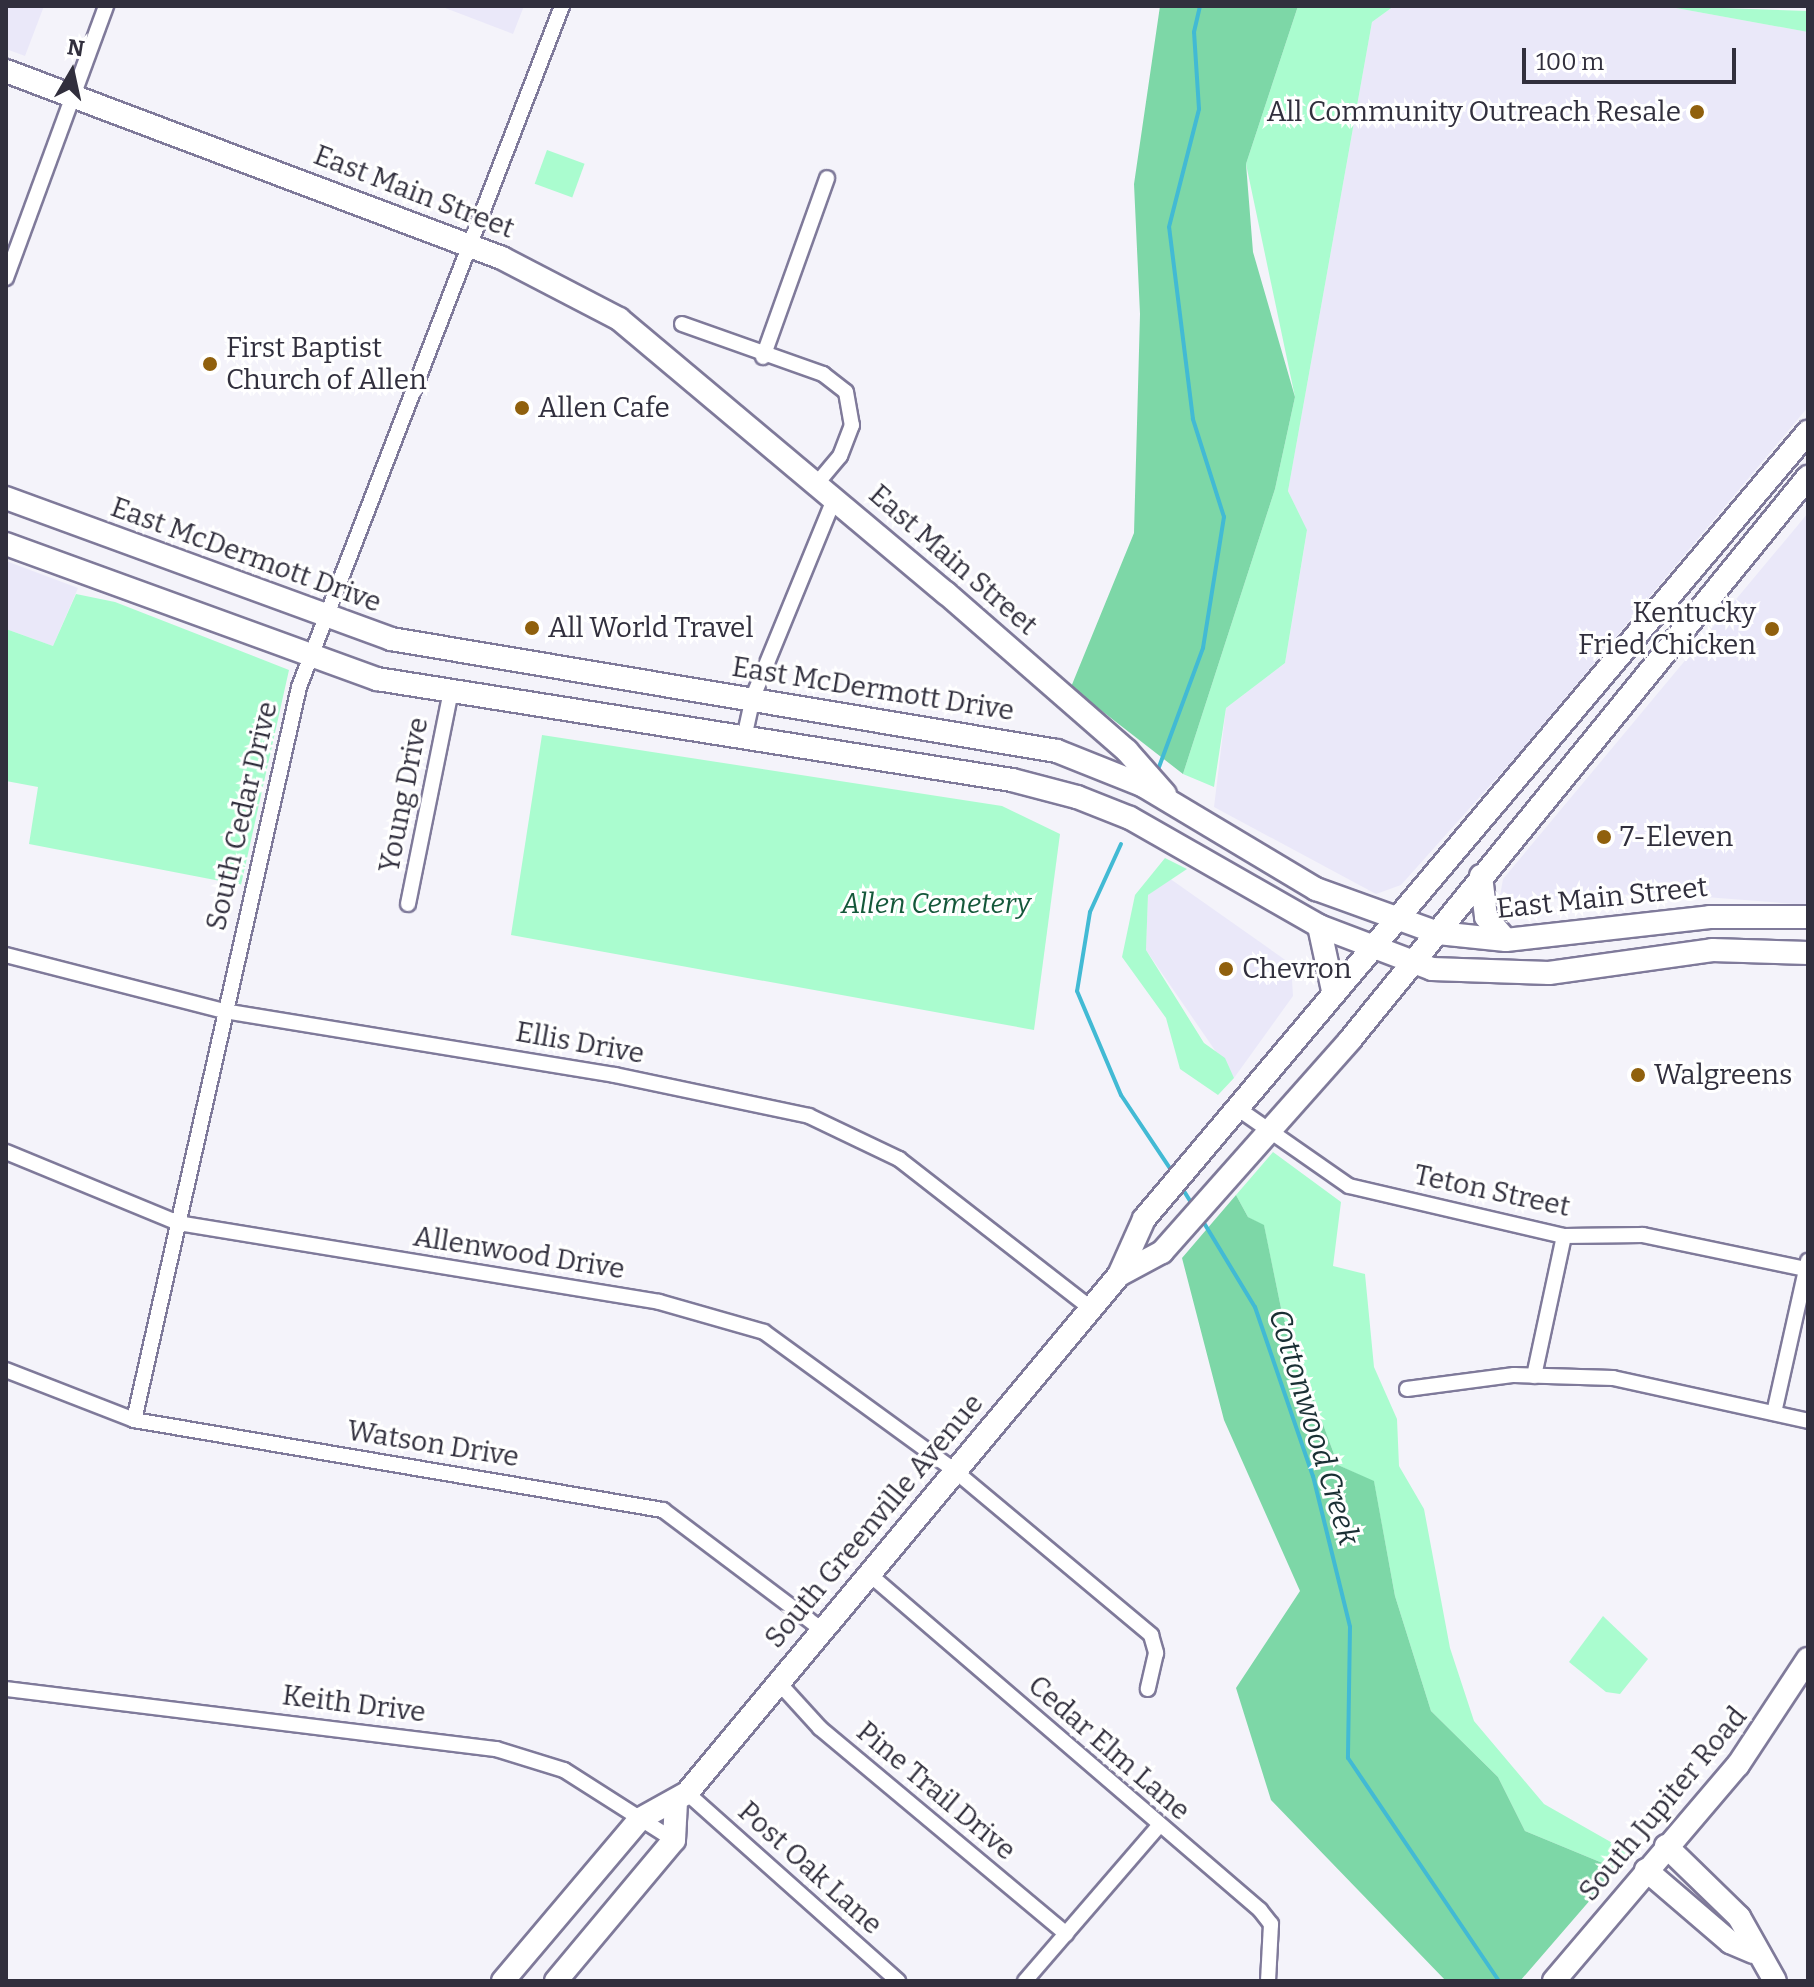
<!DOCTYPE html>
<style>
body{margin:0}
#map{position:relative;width:1814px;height:1987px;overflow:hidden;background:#f4f3fa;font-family:Bitter,serif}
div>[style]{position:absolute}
.built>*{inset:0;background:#eae8f9}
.green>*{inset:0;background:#aafccf;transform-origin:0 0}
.forest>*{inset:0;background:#7dd7a7}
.stream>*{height:4px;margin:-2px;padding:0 2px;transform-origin:2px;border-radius:2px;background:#42bad4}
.roads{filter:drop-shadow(2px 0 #7f7a9a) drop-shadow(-2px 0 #7f7a9a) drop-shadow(0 2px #7f7a9a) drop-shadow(0 -2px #7f7a9a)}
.street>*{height:14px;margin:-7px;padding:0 7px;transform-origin:7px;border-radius:7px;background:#fff}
.secondary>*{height:22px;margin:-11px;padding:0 11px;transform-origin:11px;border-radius:11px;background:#fff}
.dots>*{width:22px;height:22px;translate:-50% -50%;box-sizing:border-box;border:4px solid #fff;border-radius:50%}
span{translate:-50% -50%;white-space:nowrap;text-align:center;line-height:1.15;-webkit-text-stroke:6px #fff;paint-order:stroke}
.poi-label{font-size:28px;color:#312f3d}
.right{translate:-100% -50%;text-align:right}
.left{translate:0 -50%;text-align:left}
.street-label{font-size:28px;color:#312f3d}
.park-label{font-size:28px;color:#14583a;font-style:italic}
.water-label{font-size:30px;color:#1a2f34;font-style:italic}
.frame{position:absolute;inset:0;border:8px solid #312f3d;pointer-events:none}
.north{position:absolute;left:32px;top:32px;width:80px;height:80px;-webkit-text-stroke:6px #fff;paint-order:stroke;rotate:9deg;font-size:22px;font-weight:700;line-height:32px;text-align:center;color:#312f3d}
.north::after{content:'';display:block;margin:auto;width:28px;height:36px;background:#312f3d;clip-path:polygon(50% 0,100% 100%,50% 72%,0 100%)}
.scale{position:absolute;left:1522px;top:48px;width:214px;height:36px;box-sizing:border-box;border:4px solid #312f3d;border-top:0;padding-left:10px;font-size:24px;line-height:28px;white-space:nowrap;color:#312f3d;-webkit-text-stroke:6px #fff;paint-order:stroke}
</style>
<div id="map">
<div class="built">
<i style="clip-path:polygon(6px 6px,44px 6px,25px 56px,6px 49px)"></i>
<i style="clip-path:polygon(440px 6px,524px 6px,513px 34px)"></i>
<i style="clip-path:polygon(1394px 6px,1665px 6px,1808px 32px,1808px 407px,1518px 754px,1401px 885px,1376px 894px,1214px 807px,1226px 708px,1285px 663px,1307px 531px,1288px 491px,1372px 22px)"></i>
<i style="clip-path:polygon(1808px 513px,1808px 905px,1654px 893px,1499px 902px,1503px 879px)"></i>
<i style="clip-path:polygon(6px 561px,78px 588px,53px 646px,6px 629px)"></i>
<i style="clip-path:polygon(1169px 878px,1291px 964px,1293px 996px,1234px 1078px,1146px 950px,1148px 895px)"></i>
</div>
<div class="green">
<i style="clip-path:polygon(1298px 6px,1394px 6px,1372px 22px,1288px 491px,1307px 530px,1285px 663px,1226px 708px,1214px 787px,1183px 774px,1275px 489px,1295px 397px,1246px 164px)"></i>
<i style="clip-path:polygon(1665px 6px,1808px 11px,1808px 32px)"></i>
<i style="left:547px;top:150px;width:40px;height:36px;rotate:20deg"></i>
<i style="clip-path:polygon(76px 594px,115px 602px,289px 670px,241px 885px,29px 844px,38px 787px,6px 781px,6px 629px,53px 646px)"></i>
<i style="clip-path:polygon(542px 735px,1002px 806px,1060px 834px,1034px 1030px,511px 935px)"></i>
<i style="clip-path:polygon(1165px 858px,1187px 869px,1148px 895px,1146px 950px,1204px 1043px,1225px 1058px,1234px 1078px,1218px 1095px,1180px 1069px,1166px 1018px,1122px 957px,1135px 895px)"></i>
<i style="clip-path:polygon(1273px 1152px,1341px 1202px,1333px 1266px,1365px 1274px,1374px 1367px,1397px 1419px,1399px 1466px,1424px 1509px,1450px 1648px,1474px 1721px,1544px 1804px,1630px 1853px,1617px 1869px,1525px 1831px,1498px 1777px,1431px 1711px,1395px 1596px,1374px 1482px,1338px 1465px,1282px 1313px,1264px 1226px,1248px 1217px,1236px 1195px)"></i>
<i style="clip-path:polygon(1603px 1616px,1648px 1659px,1620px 1694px,1606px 1692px,1569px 1662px)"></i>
</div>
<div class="forest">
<i style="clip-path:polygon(1160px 6px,1298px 6px,1246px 164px,1253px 252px,1295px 397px,1275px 489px,1183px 774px,1071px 687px,1134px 533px,1140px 314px,1134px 184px)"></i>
<i style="clip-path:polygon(1236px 1195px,1248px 1217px,1264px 1225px,1282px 1313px,1338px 1465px,1374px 1481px,1395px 1596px,1431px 1711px,1498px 1777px,1525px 1831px,1617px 1869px,1520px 1981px,1446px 1981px,1271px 1800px,1236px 1688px,1300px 1591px,1224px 1420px,1182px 1258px)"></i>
</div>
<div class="stream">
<i style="left:1159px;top:767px;width:127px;rotate:-69.7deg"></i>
<i style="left:1203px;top:648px;width:133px;rotate:-80.9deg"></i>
<i style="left:1224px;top:517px;width:103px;rotate:-107.6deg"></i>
<i style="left:1193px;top:419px;width:193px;rotate:-97.1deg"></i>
<i style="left:1169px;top:227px;width:122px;rotate:-75.7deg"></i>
<i style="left:1199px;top:109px;width:77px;rotate:-93.7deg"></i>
<i style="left:1194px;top:32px;width:27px;rotate:-77deg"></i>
<i style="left:1121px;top:844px;width:75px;rotate:114.5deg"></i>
<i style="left:1090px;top:912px;width:80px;rotate:99.3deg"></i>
<i style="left:1077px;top:991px;width:113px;rotate:67.1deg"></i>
<i style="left:1121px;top:1095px;width:94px;rotate:56.3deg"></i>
<i style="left:1182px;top:1188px;width:22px;rotate:58deg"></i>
<i style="left:1201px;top:1218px;width:104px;rotate:58.8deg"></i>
<i style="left:1255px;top:1307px;width:179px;rotate:71.1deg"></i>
<i style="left:1313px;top:1476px;width:155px;rotate:76.2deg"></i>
<i style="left:1350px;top:1627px;width:131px;rotate:90.9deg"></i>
<i style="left:1348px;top:1758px;width:269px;rotate:55.9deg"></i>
</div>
<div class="roads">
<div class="street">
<i style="left:6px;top:278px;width:290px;rotate:-69.8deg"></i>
<i style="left:682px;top:324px;width:150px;rotate:19.5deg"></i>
<i style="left:823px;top:374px;width:29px;rotate:38deg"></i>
<i style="left:846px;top:392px;width:34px;rotate:80deg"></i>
<i style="left:852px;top:425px;width:33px;rotate:111deg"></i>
<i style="left:840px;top:456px;width:35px;rotate:130deg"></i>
<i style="left:763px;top:357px;width:190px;rotate:-70.3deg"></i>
<i style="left:744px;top:738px;width:42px;rotate:-77.6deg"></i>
<i style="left:753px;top:697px;width:216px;rotate:-67.7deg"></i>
<i style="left:408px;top:904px;width:212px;rotate:-78.6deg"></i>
<i style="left:6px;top:955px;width:225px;rotate:14.4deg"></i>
<i style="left:224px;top:1011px;width:396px;rotate:9.3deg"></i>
<i style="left:615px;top:1075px;width:198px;rotate:11.9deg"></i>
<i style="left:809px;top:1116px;width:100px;rotate:25.5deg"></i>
<i style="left:899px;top:1159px;width:244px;rotate:37.9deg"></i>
<i style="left:1237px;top:1108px;width:136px;rotate:34.9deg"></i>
<i style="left:1349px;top:1186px;width:221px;rotate:13.1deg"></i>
<i style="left:1564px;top:1236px;width:79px;rotate:-0.7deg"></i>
<i style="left:1643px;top:1235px;width:167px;rotate:11.8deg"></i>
<i style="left:6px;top:1152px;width:186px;rotate:22.4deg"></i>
<i style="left:178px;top:1223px;width:487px;rotate:9.3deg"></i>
<i style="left:659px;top:1302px;width:109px;rotate:15.9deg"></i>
<i style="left:764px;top:1332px;width:236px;rotate:36deg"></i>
<i style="left:955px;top:1471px;width:256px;rotate:39.9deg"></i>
<i style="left:1151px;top:1635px;width:19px;rotate:74deg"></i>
<i style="left:1156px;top:1653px;width:37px;rotate:103deg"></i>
<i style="left:6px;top:1370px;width:137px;rotate:21.3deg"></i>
<i style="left:134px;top:1420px;width:537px;rotate:9.66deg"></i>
<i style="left:663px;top:1510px;width:199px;rotate:37deg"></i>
<i style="left:1534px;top:1376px;width:143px;rotate:-77.9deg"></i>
<i style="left:1407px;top:1389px;width:108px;rotate:-7.5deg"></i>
<i style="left:1514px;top:1375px;width:99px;rotate:1.7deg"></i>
<i style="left:1613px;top:1378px;width:200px;rotate:12.4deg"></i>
<i style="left:1774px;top:1413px;width:156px;rotate:-77.4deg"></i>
<i style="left:134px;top:1420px;width:751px;rotate:-77.31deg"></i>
<i style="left:299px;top:687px;width:730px;rotate:-68.88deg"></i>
<i style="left:869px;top:1574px;width:516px;rotate:40.67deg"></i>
<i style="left:1260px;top:1910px;width:18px;rotate:52deg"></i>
<i style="left:1271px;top:1924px;width:57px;rotate:93deg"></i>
<i style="left:778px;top:1682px;width:62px;rotate:47.6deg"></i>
<i style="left:820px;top:1728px;width:321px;rotate:39.9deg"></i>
<i style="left:6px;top:1689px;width:494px;rotate:7deg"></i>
<i style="left:496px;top:1749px;width:71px;rotate:17.2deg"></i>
<i style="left:564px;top:1770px;width:130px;rotate:32.5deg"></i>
<i style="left:687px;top:1793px;width:283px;rotate:41.7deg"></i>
<i style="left:1025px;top:1981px;width:205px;rotate:-49.2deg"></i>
</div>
<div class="secondary">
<i style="left:6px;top:71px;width:530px;rotate:20.66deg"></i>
<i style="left:502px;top:258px;width:132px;rotate:27.5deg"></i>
<i style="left:619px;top:319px;width:427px;rotate:40deg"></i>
<i style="left:946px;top:593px;width:240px;rotate:41.1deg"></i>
<i style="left:1127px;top:751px;width:57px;rotate:48.5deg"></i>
<i style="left:6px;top:498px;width:410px;rotate:20.1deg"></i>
<i style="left:391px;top:639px;width:675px;rotate:9.55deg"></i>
<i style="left:1057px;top:751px;width:92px;rotate:21.8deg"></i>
<i style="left:1142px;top:785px;width:203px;rotate:30.9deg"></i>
<i style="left:1316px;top:889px;width:130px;rotate:19.8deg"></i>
<i style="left:1438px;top:933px;width:68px;rotate:5.9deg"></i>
<i style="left:1506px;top:940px;width:205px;rotate:-6.4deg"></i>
<i style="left:1710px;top:917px;width:98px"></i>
<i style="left:6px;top:544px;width:395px;rotate:20deg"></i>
<i style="left:377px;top:679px;width:643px;rotate:9.04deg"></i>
<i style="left:1012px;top:780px;width:67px;rotate:14.7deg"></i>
<i style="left:1077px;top:797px;width:57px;rotate:21.6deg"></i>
<i style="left:1130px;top:818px;width:218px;rotate:29.7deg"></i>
<i style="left:1319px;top:926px;width:121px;rotate:20.8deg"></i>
<i style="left:1432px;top:969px;width:117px;rotate:2deg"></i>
<i style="left:1549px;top:973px;width:165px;rotate:-8deg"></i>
<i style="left:1712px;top:950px;width:96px;rotate:1.8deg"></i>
<i style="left:1481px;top:876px;width:41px;rotate:83deg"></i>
<i style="left:1486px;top:917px;width:30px;rotate:49deg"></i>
<i style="left:1319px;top:926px;width:66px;rotate:77.8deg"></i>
<i style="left:1119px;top:1275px;width:49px;rotate:-28.1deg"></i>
<i style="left:1162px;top:1252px;width:283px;rotate:-48.4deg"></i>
<i style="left:1350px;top:1040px;width:726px;rotate:-50.87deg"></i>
<i style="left:1666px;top:1846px;width:102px;rotate:44.2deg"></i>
<i style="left:1739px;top:1917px;width:73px;rotate:60.6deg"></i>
<i style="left:1646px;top:1870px;width:111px;rotate:40.6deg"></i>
<i style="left:1730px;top:1942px;width:25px;rotate:23deg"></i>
<i style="left:503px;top:1981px;width:212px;rotate:-49.8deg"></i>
<i style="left:640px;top:1819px;width:54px;rotate:-29deg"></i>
<i style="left:687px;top:1793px;width:674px;rotate:-50.17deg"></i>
<i style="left:1119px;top:1275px;width:61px;rotate:-65.9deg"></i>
<i style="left:1144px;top:1219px;width:1030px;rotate:-49.85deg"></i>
<i style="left:556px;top:1981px;width:184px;rotate:-50.1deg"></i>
<i style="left:674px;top:1840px;width:34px;rotate:-87deg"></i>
<i style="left:1554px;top:1981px;width:284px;rotate:-49.6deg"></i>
<i style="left:1738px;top:1765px;width:127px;rotate:-56.6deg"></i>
</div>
</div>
<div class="dots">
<i style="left:1697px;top:112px;background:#90600d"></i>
<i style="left:210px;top:364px;background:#90600d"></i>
<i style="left:522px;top:408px;background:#90600d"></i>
<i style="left:532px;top:628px;background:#90600d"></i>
<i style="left:1772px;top:629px;background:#90600d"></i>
<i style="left:1604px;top:837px;background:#90600d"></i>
<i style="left:1226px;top:969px;background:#90600d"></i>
<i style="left:1638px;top:1075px;background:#90600d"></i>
</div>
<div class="poi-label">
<span class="right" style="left:1681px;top:112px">All Community Outreach Resale</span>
<span class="left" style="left:226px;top:364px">First Baptist<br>Church of Allen</span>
<span class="left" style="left:538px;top:408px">Allen Cafe</span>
<span class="right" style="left:1756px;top:629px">Kentucky<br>Fried Chicken</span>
<span class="left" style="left:548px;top:628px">All World Travel</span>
<span class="left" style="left:1620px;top:837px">7-Eleven</span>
<span class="left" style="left:1242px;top:969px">Chevron</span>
<span class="left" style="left:1654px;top:1075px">Walgreens</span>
</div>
<div class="street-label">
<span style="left:414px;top:192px;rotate:21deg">East Main Street</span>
<span style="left:246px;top:555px;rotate:20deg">East McDermott Drive</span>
<span style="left:953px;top:560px;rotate:41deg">East Main Street</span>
<span style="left:873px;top:689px;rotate:9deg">East McDermott Drive</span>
<span style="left:404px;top:795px;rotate:-79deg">Young Drive</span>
<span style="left:242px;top:816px;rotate:-77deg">South Cedar Drive</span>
<span style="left:1602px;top:898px;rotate:-6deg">East Main Street</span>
<span style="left:580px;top:1043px;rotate:10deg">Ellis Drive</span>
<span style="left:1492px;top:1191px;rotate:12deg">Teton Street</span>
<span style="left:519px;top:1253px;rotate:9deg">Allenwood Drive</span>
<span style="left:433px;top:1444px;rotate:9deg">Watson Drive</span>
<span style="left:874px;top:1521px;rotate:-50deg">South Greenville Avenue</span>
<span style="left:354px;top:1704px;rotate:7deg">Keith Drive</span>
<span style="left:1109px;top:1748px;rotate:41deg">Cedar Elm Lane</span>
<span style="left:936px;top:1791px;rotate:40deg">Pine Trail Drive</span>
<span style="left:1663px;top:1804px;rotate:-50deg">South Jupiter Road</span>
<span style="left:810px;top:1868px;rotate:42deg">Post Oak Lane</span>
</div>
<div class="park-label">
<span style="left:936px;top:904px">Allen Cemetery</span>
</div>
<div class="water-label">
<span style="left:1314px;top:1427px;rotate:73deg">Cottonwood Creek</span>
</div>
<div class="frame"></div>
<div class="north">N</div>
<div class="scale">100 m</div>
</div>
